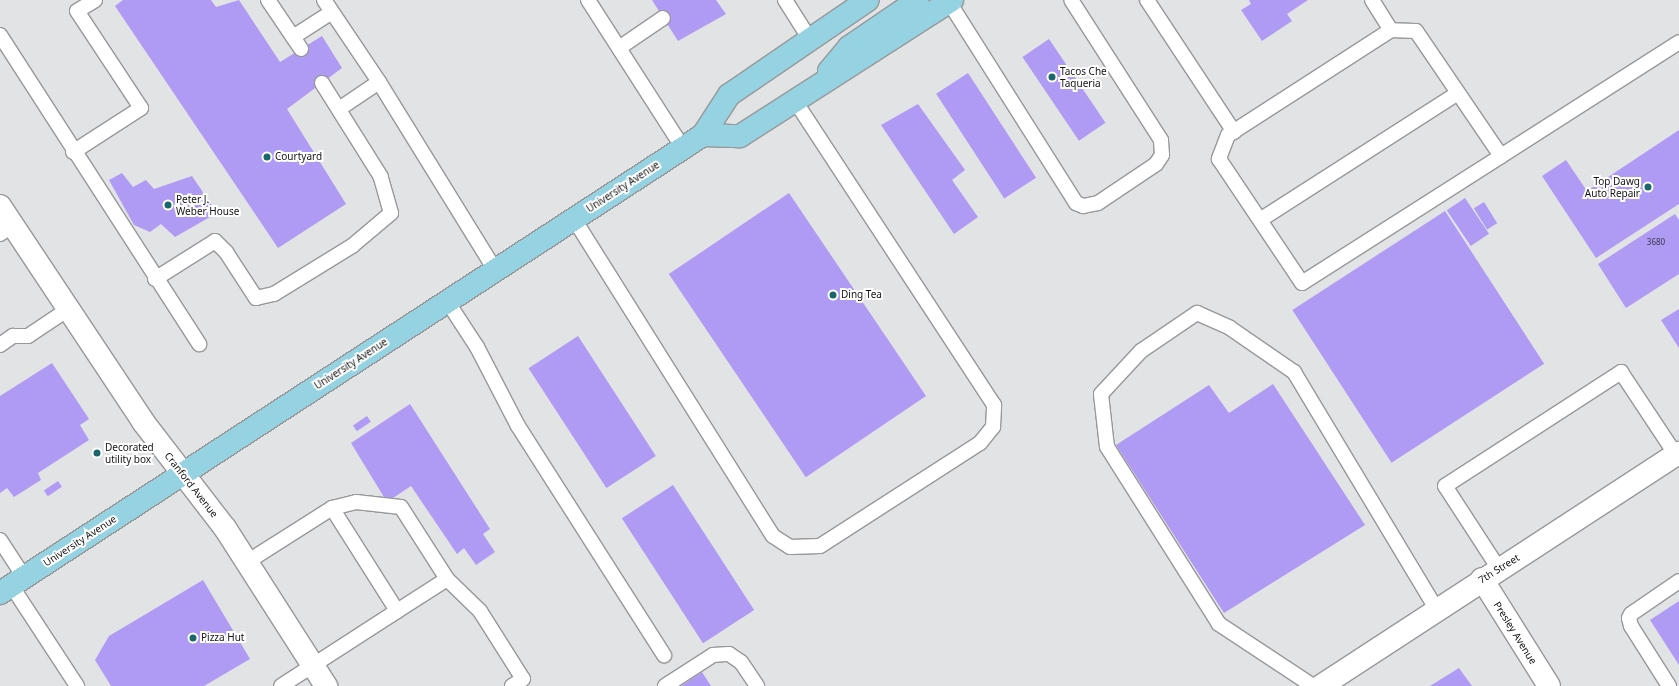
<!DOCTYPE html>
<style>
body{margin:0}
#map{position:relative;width:1679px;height:686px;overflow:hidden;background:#e2e3e5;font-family:"Noto Sans",sans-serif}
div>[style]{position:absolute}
.building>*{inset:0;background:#af9bf3;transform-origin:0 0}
.roads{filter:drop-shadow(1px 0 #98989a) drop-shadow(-1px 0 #98989a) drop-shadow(0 1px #98989a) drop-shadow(0 -1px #98989a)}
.lane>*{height:14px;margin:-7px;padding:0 7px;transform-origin:7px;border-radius:7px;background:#fff}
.street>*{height:22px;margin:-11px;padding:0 11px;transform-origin:11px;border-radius:11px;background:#fff}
.primary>*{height:22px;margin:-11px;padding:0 11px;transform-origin:11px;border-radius:11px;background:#95d3e2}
.dots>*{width:11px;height:11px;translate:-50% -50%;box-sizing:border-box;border:2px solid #fff;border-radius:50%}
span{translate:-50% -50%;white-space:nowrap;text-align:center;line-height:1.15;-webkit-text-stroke:4px #fff;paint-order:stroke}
.number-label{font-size:8px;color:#3a354c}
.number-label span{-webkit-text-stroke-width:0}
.poi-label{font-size:10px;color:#131314}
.left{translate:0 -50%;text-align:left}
.right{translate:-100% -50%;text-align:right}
.street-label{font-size:10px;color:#131314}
</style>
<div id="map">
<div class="building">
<i style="clip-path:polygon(123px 0,211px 0,216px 7px,239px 0,280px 62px,322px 36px,342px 68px,287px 109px,346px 204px,278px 248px,115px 6px)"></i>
<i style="clip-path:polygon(652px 0,716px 0,726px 14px,678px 41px)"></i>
<i style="clip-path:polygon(1249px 0,1308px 0,1287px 14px,1292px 21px,1262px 41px,1241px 10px,1251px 4px)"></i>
<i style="left:1049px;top:39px;width:101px;height:32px;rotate:56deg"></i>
<i style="left:968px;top:73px;width:125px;height:38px;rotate:57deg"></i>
<i style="clip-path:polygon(918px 104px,965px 170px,952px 180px,978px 217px,954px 234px,881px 125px)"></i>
<i style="clip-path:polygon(1679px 130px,1679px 204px,1596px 258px,1542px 176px,1566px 160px,1587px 191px)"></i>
<i style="clip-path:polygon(122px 173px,133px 187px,146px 180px,154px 189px,192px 176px,217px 213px,175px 237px,161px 224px,150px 232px,134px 225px,109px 180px)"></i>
<i style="left:789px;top:193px;width:245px;height:145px;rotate:56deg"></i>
<i style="left:1465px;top:198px;width:43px;height:22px;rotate:56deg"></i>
<i style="left:1484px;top:202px;width:25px;height:12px;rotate:58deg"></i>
<i style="left:1445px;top:211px;width:182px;height:182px;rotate:57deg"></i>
<i style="clip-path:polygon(1675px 214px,1679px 220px,1679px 274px,1626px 308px,1598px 264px)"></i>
<i style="clip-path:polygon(1679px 309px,1679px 348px,1661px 320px)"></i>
<i style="left:578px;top:336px;width:143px;height:59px;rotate:57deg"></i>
<i style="clip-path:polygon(52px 363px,89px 419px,80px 425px,89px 440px,38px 473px,41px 480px,14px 497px,7px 488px,0 493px,0 396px)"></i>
<i style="clip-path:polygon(1273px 384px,1365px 525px,1224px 613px,1116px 445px,1209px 385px,1229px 413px)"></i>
<i style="clip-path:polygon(410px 404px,490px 529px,483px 534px,495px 552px,476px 565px,464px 548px,457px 554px,411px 486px,387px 502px,351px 443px)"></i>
<i style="left:367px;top:416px;width:7px;height:17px;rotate:56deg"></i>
<i style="left:58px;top:481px;width:7px;height:17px;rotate:56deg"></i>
<i style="left:673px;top:485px;width:149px;height:61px;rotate:57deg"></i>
<i style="clip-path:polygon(203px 580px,250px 659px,204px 686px,111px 686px,95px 660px,109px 636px)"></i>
<i style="clip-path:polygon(1679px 601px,1679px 665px,1650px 620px)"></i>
<i style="clip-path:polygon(1459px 668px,1472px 686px,1430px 686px)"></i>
<i style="clip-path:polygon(702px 672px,711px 686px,681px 686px)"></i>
</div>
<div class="roads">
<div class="lane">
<i style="left:268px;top:0;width:59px;rotate:56deg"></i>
<i style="left:324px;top:0;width:99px;rotate:56.1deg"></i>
<i style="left:379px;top:82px;width:221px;rotate:58.3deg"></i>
<i style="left:588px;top:0;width:176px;rotate:57.3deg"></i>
<i style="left:785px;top:0;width:45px;rotate:57.7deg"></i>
<i style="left:1147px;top:0;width:158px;rotate:56.6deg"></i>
<i style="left:1372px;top:0;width:36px;rotate:58deg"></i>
<i style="left:949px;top:2px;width:238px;rotate:57.7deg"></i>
<i style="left:1076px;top:203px;width:8px;rotate:23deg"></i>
<i style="left:1083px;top:206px;width:15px;rotate:-11deg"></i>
<i style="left:1098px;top:203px;width:70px;rotate:-33.9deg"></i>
<i style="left:1156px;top:164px;width:11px;rotate:-56deg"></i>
<i style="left:1162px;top:155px;width:15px;rotate:-94deg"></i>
<i style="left:1161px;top:140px;width:166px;rotate:-122.7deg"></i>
<i style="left:0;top:35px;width:368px;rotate:57.2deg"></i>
<i style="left:293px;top:37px;width:46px;rotate:-32.7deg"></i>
<i style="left:619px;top:48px;width:53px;rotate:-34.3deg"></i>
<i style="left:339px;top:109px;width:48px;rotate:-34deg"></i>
<i style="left:73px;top:152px;width:81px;rotate:-32.9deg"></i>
<i style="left:141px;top:108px;width:116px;rotate:-123.4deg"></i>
<i style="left:77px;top:11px;width:21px;rotate:-31deg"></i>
<i style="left:1501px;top:156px;width:151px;rotate:-124.2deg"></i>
<i style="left:1416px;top:31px;width:25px;rotate:-178deg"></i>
<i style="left:1391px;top:30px;width:194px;rotate:147.2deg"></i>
<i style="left:1228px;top:135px;width:26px;rotate:111deg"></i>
<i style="left:1219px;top:159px;width:149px;rotate:56.2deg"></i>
<i style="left:1302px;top:283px;width:236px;rotate:-32.5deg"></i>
<i style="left:1501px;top:156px;width:211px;rotate:-32.6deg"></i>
<i style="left:574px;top:219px;width:374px;rotate:57.9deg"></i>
<i style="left:773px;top:536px;width:20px;rotate:33deg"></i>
<i style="left:790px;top:547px;width:30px;rotate:-2deg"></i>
<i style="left:820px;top:546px;width:190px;rotate:-32.8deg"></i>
<i style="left:980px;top:443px;width:21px;rotate:-51deg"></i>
<i style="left:993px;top:427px;width:22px;rotate:-87deg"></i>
<i style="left:994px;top:405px;width:363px;rotate:-123.2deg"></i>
<i style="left:1260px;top:220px;width:235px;rotate:-32.7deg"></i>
<i style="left:0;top:234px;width:14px;rotate:-34deg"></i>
<i style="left:155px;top:279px;width:71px;rotate:-32.3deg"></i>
<i style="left:215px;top:241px;width:16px;rotate:45deg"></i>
<i style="left:226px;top:252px;width:55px;rotate:56.9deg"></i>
<i style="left:256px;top:298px;width:18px;rotate:-13deg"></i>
<i style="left:274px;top:294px;width:92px;rotate:-31.6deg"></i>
<i style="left:352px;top:246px;width:51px;rotate:-40.2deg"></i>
<i style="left:391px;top:213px;width:37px;rotate:-106deg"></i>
<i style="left:381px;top:177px;width:111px;rotate:-122.1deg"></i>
<i style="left:447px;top:301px;width:55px;rotate:56.9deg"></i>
<i style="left:477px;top:347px;width:89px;rotate:62.6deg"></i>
<i style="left:518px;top:426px;width:272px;rotate:57.5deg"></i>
<i style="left:0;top:345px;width:16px;rotate:-35deg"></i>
<i style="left:13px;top:336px;width:15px"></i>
<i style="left:28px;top:336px;width:47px;rotate:-33.7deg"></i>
<i style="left:332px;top:508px;width:25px;rotate:-14deg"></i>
<i style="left:356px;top:502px;width:45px;rotate:6.3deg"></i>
<i style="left:401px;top:507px;width:85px;rotate:57.4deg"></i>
<i style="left:447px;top:579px;width:59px;rotate:147.4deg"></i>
<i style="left:0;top:540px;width:44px;rotate:57deg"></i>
<i style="left:247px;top:562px;width:101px;rotate:-32.4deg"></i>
<i style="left:332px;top:508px;width:122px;rotate:57.7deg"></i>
<i style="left:397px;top:611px;width:138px;rotate:147.1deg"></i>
<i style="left:1499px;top:569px;width:99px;rotate:-123deg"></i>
<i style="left:1445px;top:486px;width:210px;rotate:-32.9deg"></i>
<i style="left:1621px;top:372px;width:100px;rotate:56.5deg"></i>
<i style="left:447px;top:579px;width:46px;rotate:44.1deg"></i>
<i style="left:480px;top:611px;width:80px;rotate:57.7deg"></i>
<i style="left:523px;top:679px;width:13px;rotate:148deg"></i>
<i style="left:11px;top:585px;width:121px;rotate:56.8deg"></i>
<i style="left:665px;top:686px;width:57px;rotate:-32.9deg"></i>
<i style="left:713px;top:655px;width:16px;rotate:-4deg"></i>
<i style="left:729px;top:654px;width:14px;rotate:34deg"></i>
<i style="left:741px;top:662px;width:29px;rotate:56deg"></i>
<i style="left:1313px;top:686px;width:113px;rotate:-146.6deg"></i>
<i style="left:1219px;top:624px;width:209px;rotate:-122.3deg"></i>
<i style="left:1107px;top:447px;width:53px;rotate:-96.5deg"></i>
<i style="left:1101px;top:394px;width:59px;rotate:-47.1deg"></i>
<i style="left:1141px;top:351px;width:68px;rotate:-34.2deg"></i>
<i style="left:1197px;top:313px;width:36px;rotate:24deg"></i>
<i style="left:1230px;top:328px;width:78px;rotate:34.5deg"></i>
<i style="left:1294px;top:372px;width:278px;rotate:59deg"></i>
<i style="left:1669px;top:686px;width:71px;rotate:-122.3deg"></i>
<i style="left:1631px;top:626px;width:8px;rotate:-104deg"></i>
<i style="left:1629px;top:618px;width:4px;rotate:-63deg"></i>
<i style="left:1631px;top:614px;width:58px;rotate:-34.5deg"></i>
</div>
<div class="street">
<i style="left:0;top:206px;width:260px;rotate:56.4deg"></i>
<i style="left:144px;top:423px;width:133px;rotate:52.4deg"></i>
<i style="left:225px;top:528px;width:188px;rotate:57.4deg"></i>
<i style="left:1482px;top:579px;width:126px;rotate:57.9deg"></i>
<i style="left:1321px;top:686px;width:427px;rotate:-33.1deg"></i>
</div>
<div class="primary">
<i style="left:829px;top:71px;width:31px;rotate:-50deg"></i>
<i style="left:849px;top:47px;width:83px;rotate:-34.3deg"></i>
<i style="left:703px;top:135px;width:37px;rotate:2deg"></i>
<i style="left:740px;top:136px;width:252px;rotate:-32.7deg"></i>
<i style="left:0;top:593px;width:839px;rotate:-33.08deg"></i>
<i style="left:703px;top:135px;width:48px;rotate:-57deg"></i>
<i style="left:729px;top:95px;width:168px;rotate:-34.4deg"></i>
</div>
</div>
<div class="dots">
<i style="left:1052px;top:77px;background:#19666d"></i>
<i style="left:267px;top:157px;background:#19666d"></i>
<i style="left:1648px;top:187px;background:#19666d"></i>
<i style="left:168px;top:205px;background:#19666d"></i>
<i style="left:833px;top:295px;background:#19666d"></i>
<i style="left:97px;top:453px;background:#19666d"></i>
<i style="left:193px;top:638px;background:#19666d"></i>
</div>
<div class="number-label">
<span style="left:1656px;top:242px">3680</span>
</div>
<div class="poi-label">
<span class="left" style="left:1060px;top:77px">Tacos Che<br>Taqueria</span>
<span class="left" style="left:275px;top:157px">Courtyard</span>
<span class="right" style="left:1640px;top:187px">Top Dawg<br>Auto Repair</span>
<span class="left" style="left:176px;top:205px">Peter J.<br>Weber House</span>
<span class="left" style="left:841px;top:295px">Ding Tea</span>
<span class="left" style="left:105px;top:453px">Decorated<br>utility box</span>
<span class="left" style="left:201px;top:638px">Pizza Hut</span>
</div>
<div class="street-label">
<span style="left:623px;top:187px;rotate:-33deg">University Avenue</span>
<span style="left:351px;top:364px;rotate:-33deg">University Avenue</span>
<span style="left:191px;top:485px;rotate:52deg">Cranford Avenue</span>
<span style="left:80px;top:541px;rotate:-33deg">University Avenue</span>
<span style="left:1499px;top:569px;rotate:-32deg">7th Street</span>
<span style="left:1515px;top:633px;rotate:58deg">Presley Avenue</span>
</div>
</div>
